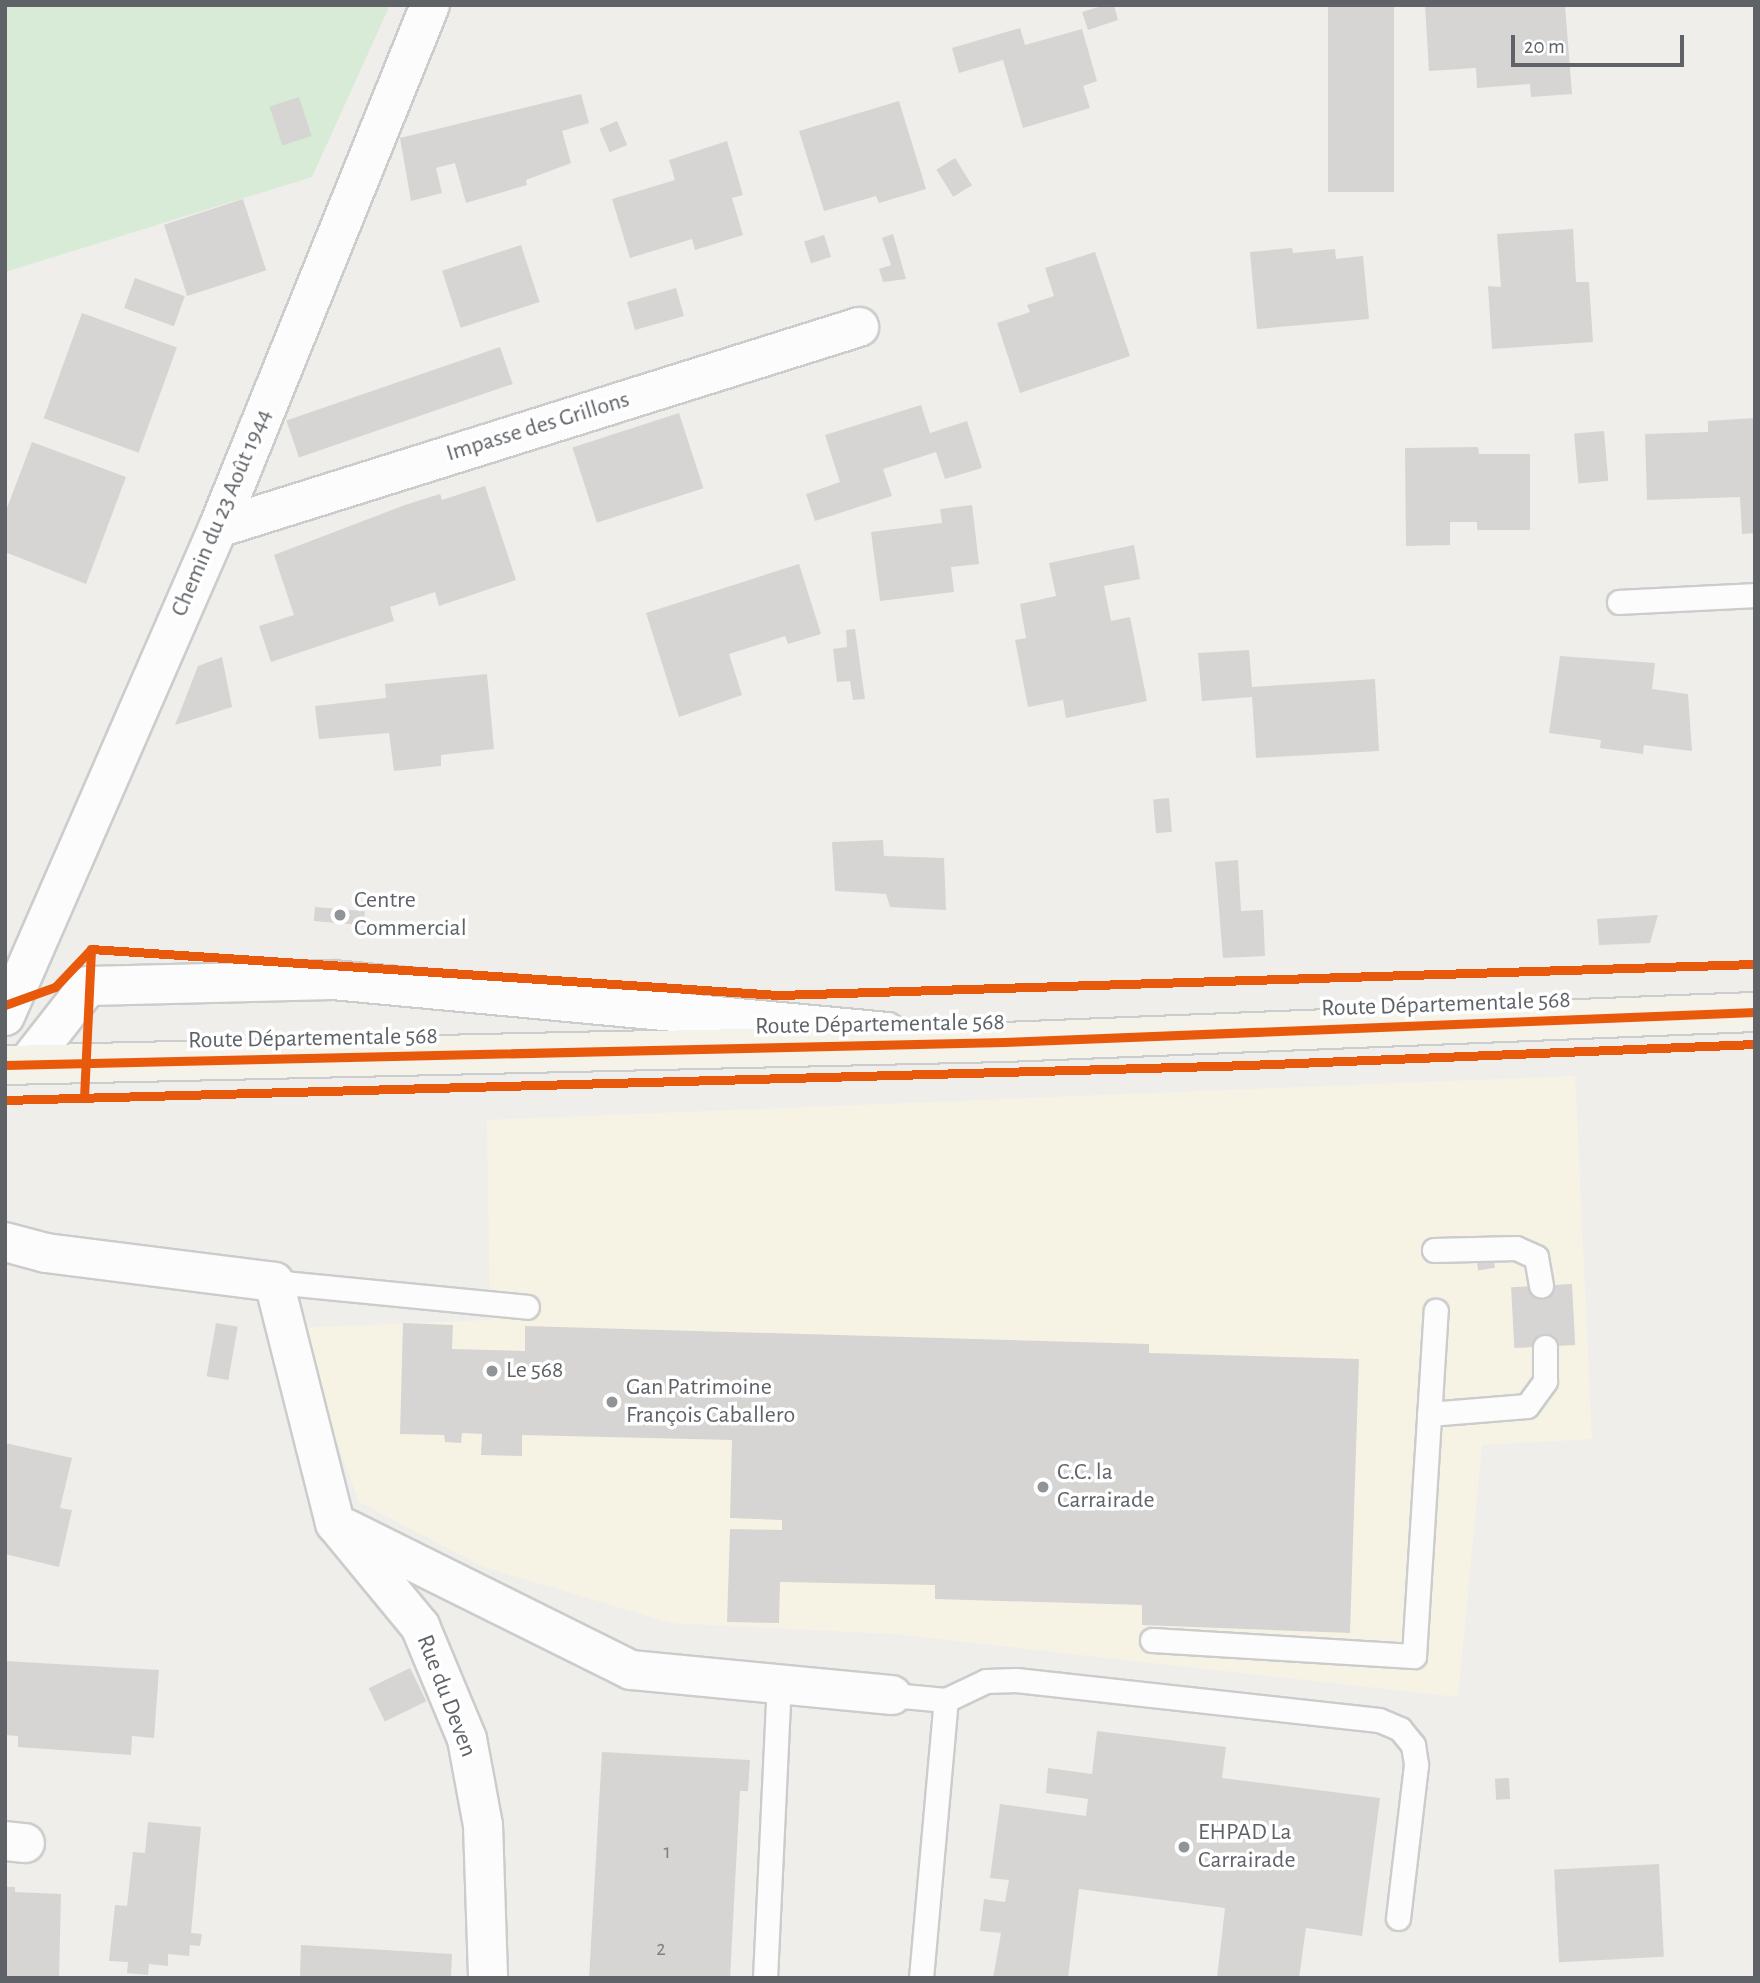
<!DOCTYPE html>
<meta charset="utf-8">
<style>
body{margin:0}
#map{position:relative;width:1760px;height:1983px;overflow:hidden;background:#efeeea;font-family:"Alegreya Sans",sans-serif}
div>[style]{position:absolute}
.commercial>*{inset:0;background:#f7f3e4}
.green>*{inset:0;background:#d8ebd6}
.building>*{inset:0;background:#d6d5d3;transform-origin:0 0}
.roads{filter:drop-shadow(2px 0 #cbcccc) drop-shadow(-2px 0 #cbcccc) drop-shadow(0 2px #cbcccc) drop-shadow(0 -2px #cbcccc)}
.service>*{height:23px;margin:-11.5px;padding:0 11.5px;transform-origin:11.5px;border-radius:11.5px;background:#fdfcfc}
.minor>*{height:38px;margin:-19px;padding:0 19px;transform-origin:19px;border-radius:19px;background:#fdfcfc}
.primary>*{height:38px;margin:-19px;padding:0 19px;transform-origin:19px;border-radius:19px;background:#f4f2e9}
.cycleway>*{height:9px;margin:-4.5px;padding:0 4.5px;transform-origin:4.5px;border-radius:4.5px;background:#e8590c}
.dots>*{width:19px;height:19px;translate:-50% -50%;box-sizing:border-box;border:4px solid #fff;border-radius:50%}
span{translate:-50% -50%;white-space:nowrap;text-align:center;line-height:1.15;-webkit-text-stroke:7px #fff;paint-order:stroke}
.number-label{font-size:21px;color:#7e8184}
.number-label span{-webkit-text-stroke-width:0}
.street-label{font-size:24px;color:#5f6368}
.poi-label{font-size:24px;color:#5f6368}
.left{translate:0 -50%;text-align:left}
.frame{position:absolute;inset:0;border:7px solid #5f6368;pointer-events:none}
.scale{position:absolute;left:1511px;top:35px;width:173px;height:32px;box-sizing:border-box;border:4px solid #5f6368;border-top:0;padding-left:9px;font-size:21px;line-height:24px;white-space:nowrap;color:#5f6368;-webkit-text-stroke:5px #fff;paint-order:stroke}
</style>
<div id="map">
<div class="commercial">
<i style="clip-path:polygon(1575px 1076px,1592px 1439px,1482px 1445px,1458px 1697px,894px 1634px,671px 1623px,484px 1567px,359px 1502px,295px 1328px,490px 1320px,487px 1120px)"></i>
</div>
<div class="green">
<i style="clip-path:polygon(5px 5px,390px 5px,312px 177px,5px 272px)"></i>
</div>
<div class="building">
<i style="clip-path:polygon(1105px 5px,1114px 5px,1118px 20px,1088px 30px,1082px 12px)"></i>
<i style="left:1328px;top:5px;width:66px;height:187px"></i>
<i style="clip-path:polygon(1425px 5px,1565px 5px,1572px 94px,1531px 97px,1530px 84px,1477px 88px,1476px 68px,1429px 71px)"></i>
<i style="clip-path:polygon(1020px 28px,1025px 45px,1082px 29px,1097px 81px,1083px 86px,1090px 108px,1023px 128px,1003px 60px,959px 73px,952px 48px)"></i>
<i style="clip-path:polygon(581px 94px,589px 123px,562px 131px,571px 163px,526px 180px,527px 185px,466px 203px,455px 163px,436px 168px,442px 193px,411px 201px,400px 138px)"></i>
<i style="left:299px;top:97px;width:41px;height:31px;rotate:72deg"></i>
<i style="clip-path:polygon(899px 101px,926px 189px,879px 203px,876px 196px,824px 211px,799px 131px)"></i>
<i style="left:617px;top:121px;width:26px;height:19px;rotate:67deg"></i>
<i style="clip-path:polygon(727px 141px,743px 195px,732px 198px,743px 235px,695px 250px,692px 239px,630px 258px,612px 199px,675px 180px,669px 160px)"></i>
<i style="left:955px;top:158px;width:32px;height:22px;rotate:58deg"></i>
<i style="left:243px;top:199px;width:75px;height:83px;rotate:72deg"></i>
<i style="clip-path:polygon(1573px 229px,1576px 282px,1589px 282px,1593px 342px,1492px 349px,1488px 286px,1501px 287px,1497px 234px)"></i>
<i style="clip-path:polygon(893px 234px,906px 279px,883px 282px,879px 269px,891px 265px,882px 238px)"></i>
<i style="left:824px;top:235px;width:23px;height:21px;rotate:72deg"></i>
<i style="left:521px;top:245px;width:60px;height:83px;rotate:72deg"></i>
<i style="clip-path:polygon(1292px 248px,1293px 253px,1335px 249px,1336px 259px,1363px 256px,1369px 319px,1257px 329px,1250px 252px)"></i>
<i style="clip-path:polygon(1095px 252px,1130px 356px,1020px 393px,997px 323px,1030px 312px,1027px 305px,1054px 296px,1045px 268px)"></i>
<i style="left:135px;top:278px;width:53px;height:32px;rotate:20deg"></i>
<i style="left:676px;top:288px;width:29px;height:51px;rotate:74deg"></i>
<i style="left:82px;top:313px;width:101px;height:112px;rotate:20deg"></i>
<i style="left:500px;top:347px;width:39px;height:226px;rotate:71deg"></i>
<i style="clip-path:polygon(921px 405px,930px 433px,967px 421px,982px 468px,945px 479px,936px 452px,883px 469px,892px 496px,815px 521px,806px 494px,840px 482px,825px 435px)"></i>
<i style="left:679px;top:413px;width:79px;height:112px;rotate:72deg"></i>
<i style="clip-path:polygon(1755px 418px,1755px 533px,1742px 534px,1740px 497px,1647px 500px,1645px 434px,1708px 432px,1708px 421px)"></i>
<i style="left:1604px;top:431px;width:50px;height:30px;rotate:85deg"></i>
<i style="clip-path:polygon(32px 442px,126px 477px,86px 584px,5px 552px,5px 513px)"></i>
<i style="clip-path:polygon(1478px 447px,1479px 454px,1530px 454px,1530px 530px,1477px 530px,1477px 522px,1450px 522px,1450px 545px,1406px 546px,1405px 448px)"></i>
<i style="clip-path:polygon(485px 486px,516px 580px,439px 606px,435px 592px,390px 607px,394px 621px,271px 662px,259px 626px,294px 615px,274px 555px,405px 505px,440px 494px,442px 500px)"></i>
<i style="clip-path:polygon(972px 505px,979px 564px,951px 567px,954px 592px,880px 601px,871px 532px,942px 523px,940px 509px)"></i>
<i style="clip-path:polygon(1134px 545px,1140px 579px,1104px 586px,1111px 621px,1130px 617px,1147px 701px,1066px 718px,1063px 700px,1028px 707px,1015px 640px,1026px 638px,1020px 604px,1056px 596px,1049px 563px)"></i>
<i style="clip-path:polygon(799px 564px,821px 634px,788px 644px,785px 636px,729px 654px,742px 695px,679px 717px,646px 613px)"></i>
<i style="clip-path:polygon(855px 629px,865px 699px,853px 700px,850px 681px,837px 682px,833px 649px,847px 647px,846px 630px)"></i>
<i style="clip-path:polygon(1249px 650px,1252px 687px,1375px 679px,1379px 751px,1256px 758px,1252px 697px,1202px 701px,1198px 653px)"></i>
<i style="clip-path:polygon(1560px 656px,1655px 663px,1652px 689px,1688px 694px,1692px 751px,1644px 745px,1643px 754px,1600px 748px,1601px 740px,1549px 733px)"></i>
<i style="clip-path:polygon(222px 657px,232px 707px,175px 725px,198px 666px)"></i>
<i style="clip-path:polygon(487px 674px,494px 749px,441px 755px,441px 766px,394px 771px,389px 733px,319px 739px,315px 706px,386px 698px,385px 684px)"></i>
<i style="left:1169px;top:798px;width:34px;height:16px;rotate:85deg"></i>
<i style="clip-path:polygon(883px 840px,884px 856px,944px 858px,946px 910px,890px 907px,886px 894px,835px 891px,832px 842px)"></i>
<i style="clip-path:polygon(1238px 860px,1241px 911px,1263px 910px,1265px 956px,1223px 958px,1215px 862px)"></i>
<i style="left:315px;top:907px;width:50px;height:14px;rotate:5deg"></i>
<i style="clip-path:polygon(1658px 915px,1650px 943px,1599px 945px,1597px 919px)"></i>
<i style="left:1493px;top:1255px;width:13px;height:17px;rotate:81deg"></i>
<i style="left:1572px;top:1284px;width:61px;height:61px;rotate:87deg"></i>
<i style="left:216px;top:1323px;width:22px;height:54px;rotate:10deg"></i>
<i style="clip-path:polygon(403px 1323px,453px 1325px,452px 1349px,525px 1351px,525px 1326px,1149px 1344px,1149px 1353px,1359px 1359px,1350px 1633px,1142px 1625px,1142px 1605px,935px 1599px,935px 1585px,780px 1582px,779px 1623px,727px 1622px,730px 1529px,782px 1530px,782px 1520px,730px 1518px,732px 1440px,522px 1435px,522px 1456px,481px 1455px,482px 1434px,462px 1433px,461px 1443px,445px 1442px,444px 1435px,400px 1434px)"></i>
<i style="clip-path:polygon(5px 1443px,72px 1458px,60px 1508px,72px 1510px,59px 1567px,5px 1554px)"></i>
<i style="clip-path:polygon(5px 1661px,159px 1670px,154px 1738px,132px 1736px,131px 1755px,18px 1747px,18px 1736px,5px 1735px)"></i>
<i style="left:410px;top:1668px;width:37px;height:46px;rotate:64deg"></i>
<i style="clip-path:polygon(1097px 1731px,1226px 1747px,1222px 1778px,1380px 1798px,1362px 1936px,1306px 1928px,1299px 1978px,1217px 1978px,1225px 1908px,1079px 1889px,1068px 1978px,993px 1978px,1001px 1933px,980px 1931px,984px 1899px,1005px 1902px,1009px 1880px,990px 1878px,1000px 1804px,1086px 1816px,1088px 1799px,1046px 1793px,1048px 1768px,1092px 1774px)"></i>
<i style="clip-path:polygon(602px 1752px,750px 1760px,748px 1791px,740px 1791px,730px 1978px,589px 1978px)"></i>
<i style="left:1509px;top:1778px;width:21px;height:14px;rotate:87deg"></i>
<i style="clip-path:polygon(148px 1822px,201px 1827px,191px 1933px,202px 1934px,200px 1946px,190px 1945px,189px 1956px,168px 1954px,168px 1966px,149px 1964px,148px 1975px,127px 1973px,128px 1962px,109px 1961px,115px 1905px,127px 1906px,133px 1852px,145px 1853px)"></i>
<i style="left:1659px;top:1864px;width:93px;height:105px;rotate:87deg"></i>
<i style="clip-path:polygon(5px 1887px,15px 1887px,15px 1892px,61px 1894px,59px 1978px,5px 1978px)"></i>
<i style="clip-path:polygon(301px 1945px,452px 1954px,451px 1978px,300px 1976px)"></i>
</div>
<div class="roads">
<div class="service">
<i style="left:1619px;top:602px;width:136px;rotate:-2.9deg"></i>
<i style="left:1434px;top:1250px;width:82px;rotate:-1.4deg"></i>
<i style="left:1516px;top:1248px;width:22px;rotate:24deg"></i>
<i style="left:1536px;top:1257px;width:29px;rotate:80deg"></i>
<i style="left:274px;top:1282px;width:254px;rotate:5.6deg"></i>
<i style="left:1429px;top:1414px;width:98px;rotate:-4.7deg"></i>
<i style="left:1527px;top:1406px;width:31px;rotate:-54deg"></i>
<i style="left:1545px;top:1381px;width:34px;rotate:-90deg"></i>
<i style="left:1152px;top:1640px;width:262px;rotate:3.5deg"></i>
<i style="left:1414px;top:1656px;width:346px;rotate:-86.4deg"></i>
<i style="left:892px;top:1695px;width:54px;rotate:5.3deg"></i>
<i style="left:946px;top:1700px;width:44px;rotate:-25.4deg"></i>
<i style="left:986px;top:1681px;width:30px;rotate:-2deg"></i>
<i style="left:1016px;top:1680px;width:365px;rotate:6.3deg"></i>
<i style="left:1379px;top:1720px;width:23px;rotate:23deg"></i>
<i style="left:1400px;top:1729px;width:21px;rotate:51deg"></i>
<i style="left:1413px;top:1745px;width:20px;rotate:81deg"></i>
<i style="left:1416px;top:1765px;width:154px;rotate:96.7deg"></i>
<i style="left:765px;top:1978px;width:293px;rotate:-87.3deg"></i>
<i style="left:921px;top:1978px;width:279px;rotate:-84.9deg"></i>
</div>
<div class="minor">
<i style="left:218px;top:528px;width:672px;rotate:-17.41deg"></i>
<i style="left:5px;top:1016px;width:532px;rotate:-66.42deg"></i>
<i style="left:218px;top:528px;width:564px;rotate:-67.93deg"></i>
<i style="left:27px;top:1064px;width:99px;rotate:-52deg"></i>
<i style="left:88px;top:986px;width:245px;rotate:-1.4deg"></i>
<i style="left:333px;top:980px;width:556px;rotate:5.36deg"></i>
<i style="left:5px;top:1242px;width:42px;rotate:15deg"></i>
<i style="left:46px;top:1253px;width:230px;rotate:7.2deg"></i>
<i style="left:274px;top:1282px;width:249px;rotate:75.8deg"></i>
<i style="left:335px;top:1523px;width:134px;rotate:50.5deg"></i>
<i style="left:420px;top:1626px;width:122px;rotate:67.4deg"></i>
<i style="left:467px;top:1739px;width:87px;rotate:79.5deg"></i>
<i style="left:483px;top:1825px;width:153px;rotate:88.1deg"></i>
<i style="left:347px;top:1529px;width:317px;rotate:26.4deg"></i>
<i style="left:631px;top:1670px;width:262px;rotate:5.5deg"></i>
<i style="left:5px;top:1841px;width:20px;rotate:6deg"></i>
</div>
<div class="primary">
<i style="left:5px;top:1065px;width:999px;rotate:-1.32deg"></i>
<i style="left:1004px;top:1042px;width:752px;rotate:-2.29deg"></i>
</div>
</div>
<div class="cycleway">
<i style="left:91px;top:949px;width:690px;rotate:3.83deg"></i>
<i style="left:779px;top:995px;width:976px;rotate:-1.82deg"></i>
<i style="left:5px;top:1005px;width:53px;rotate:-19.8deg"></i>
<i style="left:55px;top:987px;width:52px;rotate:-46.5deg"></i>
<i style="left:5px;top:1065px;width:999px;rotate:-1.32deg"></i>
<i style="left:1004px;top:1042px;width:752px;rotate:-2.29deg"></i>
<i style="left:84px;top:1098px;width:149px;rotate:-87.3deg"></i>
<i style="left:5px;top:1100px;width:1243px;rotate:-1.61deg"></i>
<i style="left:1248px;top:1065px;width:507px;rotate:-2.37deg"></i>
</div>
<div class="dots">
<i style="left:340px;top:915px;background:#919496"></i>
<i style="left:492px;top:1371px;background:#919496"></i>
<i style="left:612px;top:1402px;background:#919496"></i>
<i style="left:1043px;top:1487px;background:#919496"></i>
<i style="left:1184px;top:1847px;background:#919496"></i>
</div>
<div class="number-label">
<span style="left:667px;top:1852px">1</span>
<span style="left:661px;top:1949px">2</span>
</div>
<div class="street-label">
<span style="left:538px;top:427px;rotate:-17deg">Impasse des Grillons</span>
<span style="left:222px;top:513px;rotate:-67deg">Chemin du 23 Août 1944</span>
<span style="left:1446px;top:1005px;rotate:-2deg">Route Départementale 568</span>
<span style="left:880px;top:1025px;rotate:-1deg">Route Départementale 568</span>
<span style="left:313px;top:1039px;rotate:-1deg">Route Départementale 568</span>
<span style="left:446px;top:1696px;rotate:69deg">Rue du Deven</span>
</div>
<div class="poi-label">
<span class="left" style="left:354px;top:915px">Centre<br>Commercial</span>
<span class="left" style="left:506px;top:1371px">Le 568</span>
<span class="left" style="left:626px;top:1402px">Gan Patrimoine<br>François Caballero</span>
<span class="left" style="left:1057px;top:1487px">C.C. la<br>Carrairade</span>
<span class="left" style="left:1198px;top:1847px">EHPAD La<br>Carrairade</span>
</div>
<div class="frame"></div>
<div class="scale">20 m</div>
</div>
